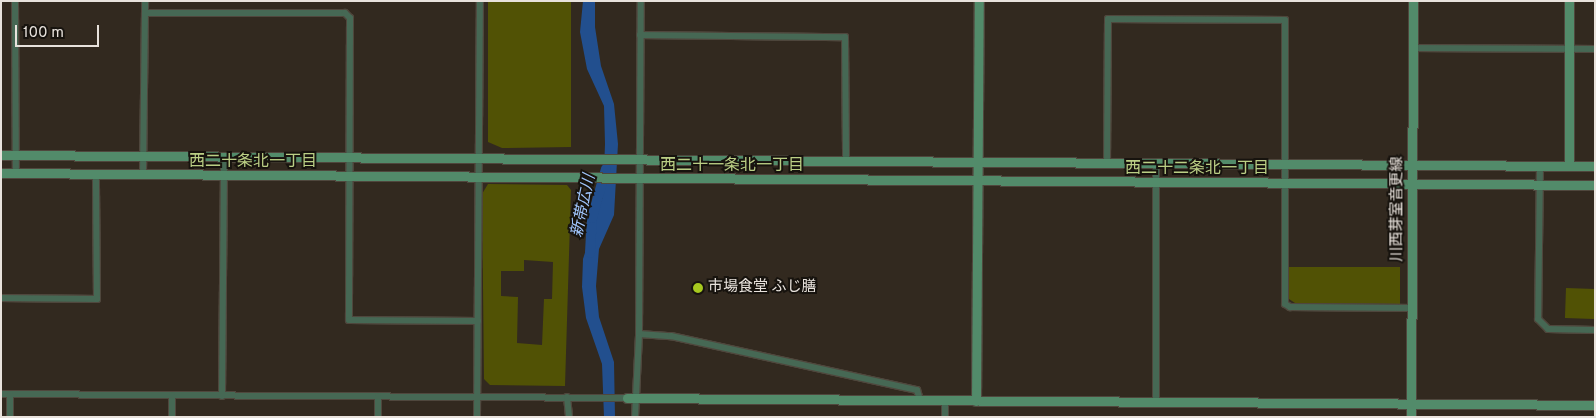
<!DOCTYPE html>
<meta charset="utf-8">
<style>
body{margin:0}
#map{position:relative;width:1596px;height:418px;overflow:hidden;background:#32291f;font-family:Overpass,"Noto Sans JP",sans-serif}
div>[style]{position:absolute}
.green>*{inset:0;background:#515205;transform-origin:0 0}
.water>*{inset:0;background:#224f8e}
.stream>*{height:2px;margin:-1px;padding:0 1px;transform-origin:1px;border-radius:1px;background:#224f8e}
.river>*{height:10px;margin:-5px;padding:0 5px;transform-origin:5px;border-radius:5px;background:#224f8e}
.roads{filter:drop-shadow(1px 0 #4f473d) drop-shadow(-1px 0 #4f473d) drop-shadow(0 1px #4f473d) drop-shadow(0 -1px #4f473d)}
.street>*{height:6px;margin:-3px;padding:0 3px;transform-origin:3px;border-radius:3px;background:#466854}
.secondary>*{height:9px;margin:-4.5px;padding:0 4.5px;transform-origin:4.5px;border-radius:4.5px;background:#528b6a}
.dots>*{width:14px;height:14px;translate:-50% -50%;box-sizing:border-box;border:2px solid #17130e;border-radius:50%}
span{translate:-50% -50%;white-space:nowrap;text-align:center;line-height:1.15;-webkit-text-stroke:4px #17130e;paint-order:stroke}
.street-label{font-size:15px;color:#e8e2dc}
.poi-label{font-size:15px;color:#e8e2dc}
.left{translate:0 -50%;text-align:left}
.neighbourhood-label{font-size:16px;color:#bbcf85}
.water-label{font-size:16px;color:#a0c5fc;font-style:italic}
.frame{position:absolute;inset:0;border:2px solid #e8e2dc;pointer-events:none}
.scale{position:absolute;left:15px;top:25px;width:84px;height:22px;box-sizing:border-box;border:2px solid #e8e2dc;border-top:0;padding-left:6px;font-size:15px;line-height:18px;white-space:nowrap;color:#e8e2dc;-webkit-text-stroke:4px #17130e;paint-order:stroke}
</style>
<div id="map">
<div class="green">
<i style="clip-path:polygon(488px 1px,571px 1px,571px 147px,502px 148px,488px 142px)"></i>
<i style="clip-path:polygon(evenodd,488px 184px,567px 185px,571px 190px,565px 386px,490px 385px,484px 379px,482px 194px,488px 184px,524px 260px,553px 262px,552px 299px,544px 299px,542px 345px,517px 343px,518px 297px,501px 296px,501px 271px,524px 271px,524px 260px)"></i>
<i style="clip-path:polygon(1287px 267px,1400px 267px,1400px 304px,1295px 303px,1289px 299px)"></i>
<i style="left:1566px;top:288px;width:29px;height:30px;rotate:2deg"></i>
</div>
<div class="water">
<i style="clip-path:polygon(583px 1px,595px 1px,595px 27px,601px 66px,614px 104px,618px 144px,614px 215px,599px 249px,596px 286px,599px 317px,614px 362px,615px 417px,604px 417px,602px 364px,586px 318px,582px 287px,583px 259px,603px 196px,605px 144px,604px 106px,587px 69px,580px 32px)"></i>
</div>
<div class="stream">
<i style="left:595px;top:417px;width:1px"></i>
</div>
<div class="river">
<i style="left:590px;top:253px;width:35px;rotate:-87deg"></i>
<i style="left:592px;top:218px;width:51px;rotate:-74.1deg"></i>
</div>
<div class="roads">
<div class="street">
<i style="left:15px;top:1px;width:172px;rotate:89.7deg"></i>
<i style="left:145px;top:13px;width:200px"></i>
<i style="left:345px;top:13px;width:7px;rotate:45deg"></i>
<i style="left:350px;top:18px;width:302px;rotate:90.2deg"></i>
<i style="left:349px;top:320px;width:129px;rotate:0.4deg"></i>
<i style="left:640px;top:35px;width:205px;rotate:0.6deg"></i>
<i style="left:845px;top:37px;width:124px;rotate:89.5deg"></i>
<i style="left:1413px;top:48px;width:182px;rotate:0.3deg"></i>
<i style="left:1107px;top:163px;width:144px;rotate:-89.6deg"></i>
<i style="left:1108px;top:19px;width:177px;rotate:0.3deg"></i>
<i style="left:1285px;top:20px;width:284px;rotate:90deg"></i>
<i style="left:1285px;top:304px;width:6px;rotate:31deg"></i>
<i style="left:1290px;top:307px;width:122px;rotate:0.5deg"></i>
<i style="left:1540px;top:166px;width:153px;rotate:90.7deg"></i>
<i style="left:1538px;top:319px;width:14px;rotate:45deg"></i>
<i style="left:1548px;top:329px;width:47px;rotate:1.2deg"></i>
<i style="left:143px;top:174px;width:173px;rotate:-89.3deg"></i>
<i style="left:1px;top:298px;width:96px;rotate:0.6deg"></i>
<i style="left:97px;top:299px;width:124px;rotate:-90.5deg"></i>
<i style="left:639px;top:334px;width:32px;rotate:4deg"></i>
<i style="left:671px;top:336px;width:252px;rotate:12.4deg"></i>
<i style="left:917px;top:390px;width:10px;rotate:73deg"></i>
<i style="left:1px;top:394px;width:626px;rotate:0.37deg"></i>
<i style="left:222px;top:396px;width:240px;rotate:-89.5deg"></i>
<i style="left:378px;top:396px;width:21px;rotate:90deg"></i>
<i style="left:567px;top:397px;width:20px;rotate:84deg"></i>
<i style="left:1156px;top:402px;width:239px;rotate:-90deg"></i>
<i style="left:10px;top:417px;width:23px;rotate:-90deg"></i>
<i style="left:172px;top:417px;width:22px;rotate:-90deg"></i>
<i style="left:477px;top:417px;width:416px;rotate:-89.6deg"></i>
<i style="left:635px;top:417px;width:83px;rotate:-87.2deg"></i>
<i style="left:639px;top:334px;width:333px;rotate:-89.7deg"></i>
<i style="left:945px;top:417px;width:17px;rotate:-90deg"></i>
</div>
<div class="secondary">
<i style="left:1px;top:155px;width:1594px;rotate:0.4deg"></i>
<i style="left:1569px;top:166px;width:165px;rotate:-90deg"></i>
<i style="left:1px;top:173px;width:1594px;rotate:0.43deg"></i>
<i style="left:627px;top:398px;width:968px;rotate:0.41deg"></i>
<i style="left:976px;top:401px;width:400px;rotate:-89.6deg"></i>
<i style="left:1411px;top:417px;width:416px;rotate:-89.7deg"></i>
</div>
</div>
<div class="dots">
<i style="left:698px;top:288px;background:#a7c81f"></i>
</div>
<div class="street-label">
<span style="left:1398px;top:209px;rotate:-90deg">川西芽室音更線</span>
</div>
<div class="poi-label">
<span class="left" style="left:708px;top:288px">市場食堂 ふじ膳</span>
</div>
<div class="neighbourhood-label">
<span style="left:253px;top:162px">西二十条北一丁目</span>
<span style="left:732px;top:166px">西二十一条北一丁目</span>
<span style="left:1197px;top:169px">西二十二条北一丁目</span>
</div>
<div class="water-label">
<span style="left:584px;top:206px;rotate:-78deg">新帯広川</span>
</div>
<div class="frame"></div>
<div class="scale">100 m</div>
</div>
